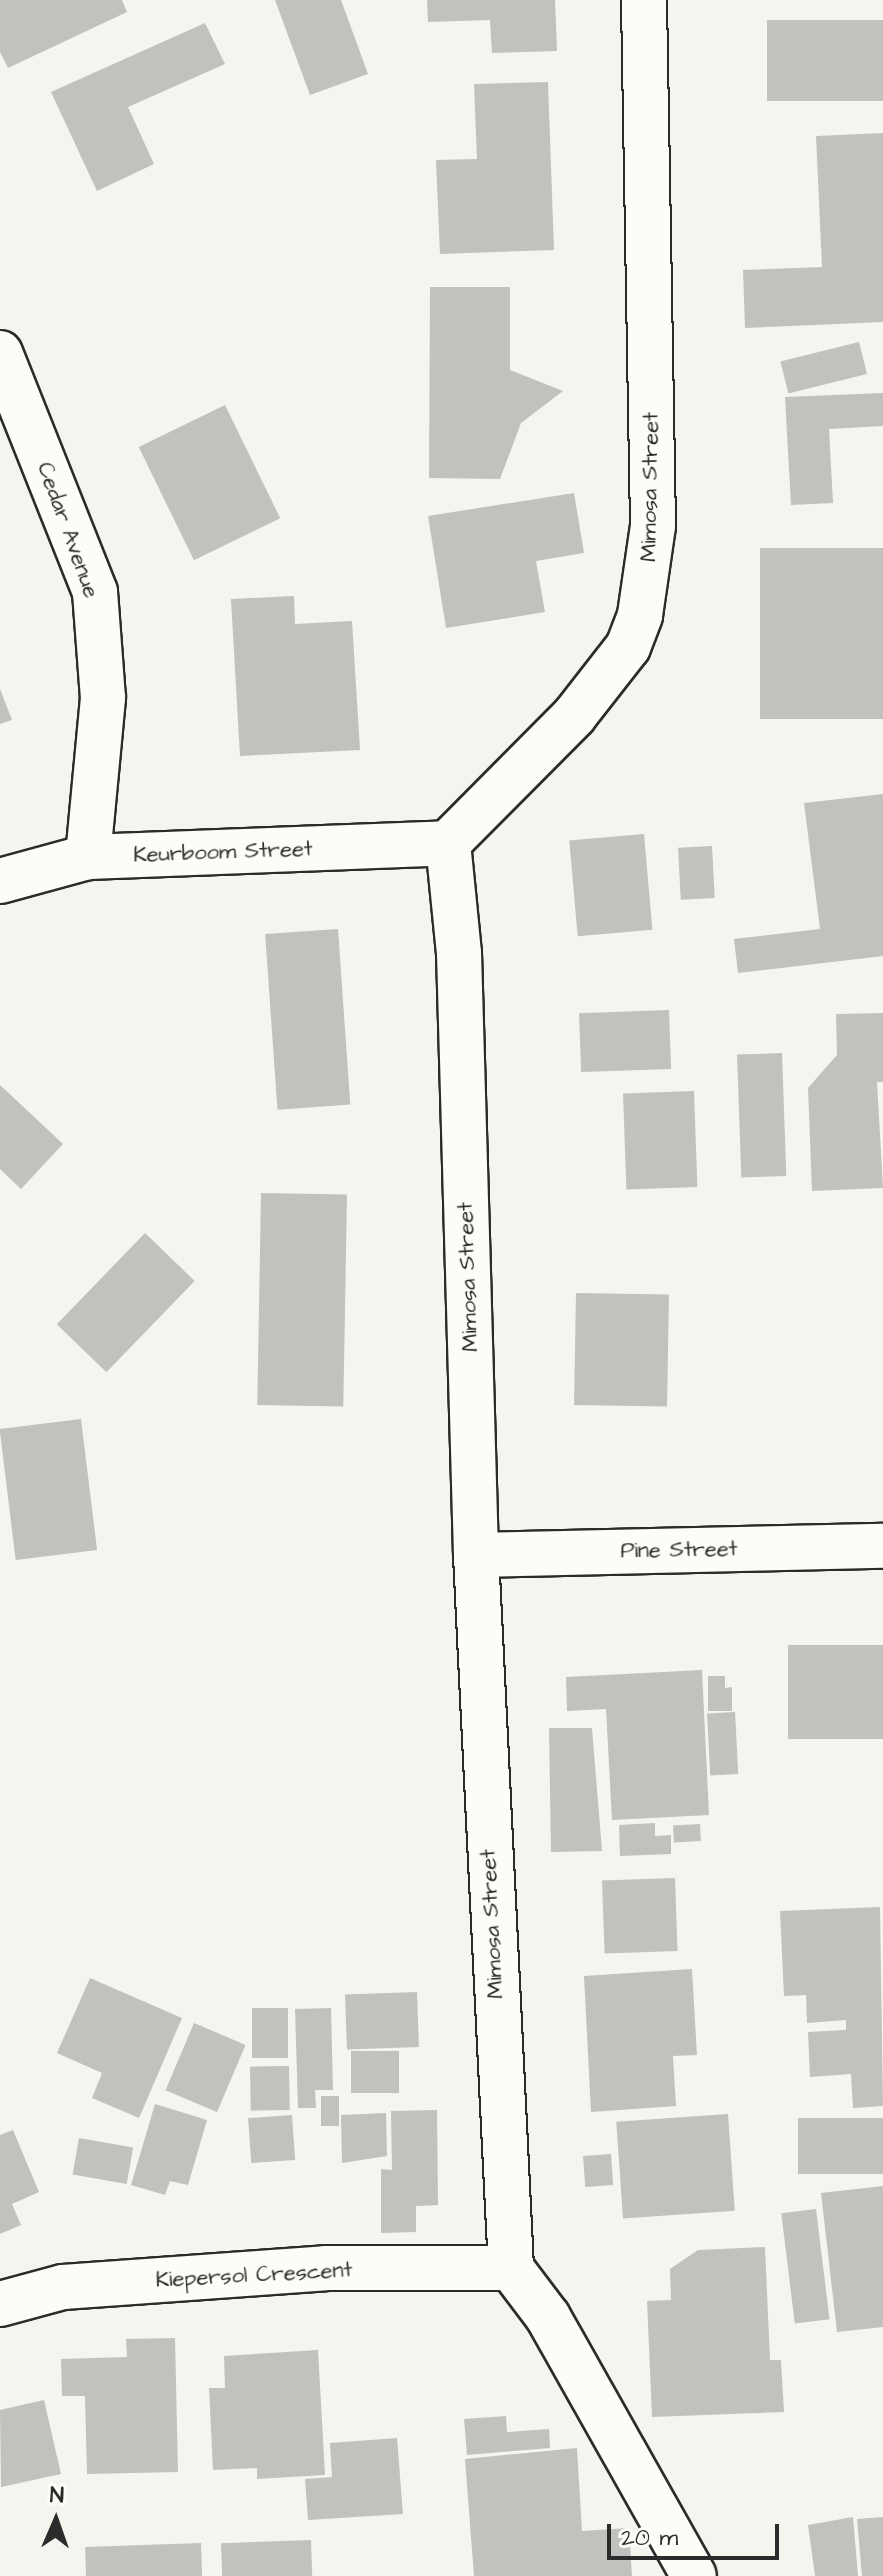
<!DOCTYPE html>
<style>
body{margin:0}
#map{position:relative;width:883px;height:2576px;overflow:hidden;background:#f5f4ef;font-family:"Architects Daughter",sans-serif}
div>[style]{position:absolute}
.building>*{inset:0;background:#c2c1be;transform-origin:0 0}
.roads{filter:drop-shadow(2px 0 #2b2b2b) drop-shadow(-2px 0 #2b2b2b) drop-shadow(0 2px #2b2b2b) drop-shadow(0 -2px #2b2b2b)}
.minor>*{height:44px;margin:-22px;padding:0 22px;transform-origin:22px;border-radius:22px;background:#fdfcf7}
span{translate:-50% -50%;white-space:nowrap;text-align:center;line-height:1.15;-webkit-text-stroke:8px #fdfcf7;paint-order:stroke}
.street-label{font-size:22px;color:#2b2b2b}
.north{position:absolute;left:16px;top:2480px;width:80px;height:80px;-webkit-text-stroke:6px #fdfcf7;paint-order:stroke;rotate:2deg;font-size:22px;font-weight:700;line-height:32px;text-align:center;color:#2b2b2b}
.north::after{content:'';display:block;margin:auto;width:28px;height:36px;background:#2b2b2b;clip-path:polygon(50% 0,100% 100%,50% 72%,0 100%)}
.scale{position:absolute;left:607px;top:2524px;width:172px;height:36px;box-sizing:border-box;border:4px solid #2b2b2b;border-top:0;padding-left:10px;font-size:24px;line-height:28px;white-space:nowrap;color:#2b2b2b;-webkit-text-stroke:6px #fdfcf7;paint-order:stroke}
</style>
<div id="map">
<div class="building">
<i style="clip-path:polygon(0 0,122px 0,127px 12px,8px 68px,0 52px)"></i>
<i style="clip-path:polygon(275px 0,341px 0,368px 74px,310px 95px)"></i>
<i style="clip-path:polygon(427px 0,555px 0,557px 51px,492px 53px,490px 20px,428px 22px)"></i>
<i style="left:883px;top:20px;width:81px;height:116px;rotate:90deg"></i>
<i style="clip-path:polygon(205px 23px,225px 64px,128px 107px,154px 164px,97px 191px,51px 92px)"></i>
<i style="clip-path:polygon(548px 82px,554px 250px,440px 254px,436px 160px,477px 159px,474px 84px)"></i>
<i style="clip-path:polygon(883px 133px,883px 322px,745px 328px,743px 270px,822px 267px,816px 136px)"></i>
<i style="clip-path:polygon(430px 287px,510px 287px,510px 370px,563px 391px,521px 423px,500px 479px,429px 478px)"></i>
<i style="left:859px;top:342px;width:33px;height:81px;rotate:76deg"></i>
<i style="clip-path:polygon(883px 393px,883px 426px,829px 429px,833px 503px,791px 505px,785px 397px)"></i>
<i style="left:225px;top:405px;width:126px;height:96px;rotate:64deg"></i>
<i style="clip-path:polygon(574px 493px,584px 553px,536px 561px,545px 612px,446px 628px,428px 516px)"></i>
<i style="left:760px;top:548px;width:123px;height:171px"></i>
<i style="clip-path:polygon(294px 596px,295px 624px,352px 621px,360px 750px,240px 756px,231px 599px)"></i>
<i style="clip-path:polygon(0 689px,12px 720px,0 724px)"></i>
<i style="clip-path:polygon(883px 794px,883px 956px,738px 973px,734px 939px,820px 929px,804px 803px)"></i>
<i style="left:644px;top:834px;width:96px;height:75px;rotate:85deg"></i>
<i style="left:712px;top:846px;width:52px;height:34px;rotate:87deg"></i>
<i style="left:338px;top:929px;width:176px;height:73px;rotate:86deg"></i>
<i style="left:669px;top:1010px;width:59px;height:90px;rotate:88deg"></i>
<i style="clip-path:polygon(883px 1013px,883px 1082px,877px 1082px,883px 1188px,812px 1191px,808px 1088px,837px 1055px,836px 1014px)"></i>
<i style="left:782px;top:1053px;width:123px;height:45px;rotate:88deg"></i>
<i style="clip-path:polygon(0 1085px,63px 1144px,21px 1189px,0 1169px)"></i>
<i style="left:694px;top:1091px;width:96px;height:71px;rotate:88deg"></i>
<i style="left:261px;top:1193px;width:86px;height:212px;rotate:1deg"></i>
<i style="left:145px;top:1233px;width:69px;height:127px;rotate:44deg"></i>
<i style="left:576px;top:1293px;width:93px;height:112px;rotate:1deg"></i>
<i style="left:81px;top:1419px;width:132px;height:82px;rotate:83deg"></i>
<i style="left:788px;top:1645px;width:95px;height:94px"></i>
<i style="clip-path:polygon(702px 1670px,709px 1815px,612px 1820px,606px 1709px,567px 1711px,566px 1677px)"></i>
<i style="clip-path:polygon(708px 1676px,725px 1676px,725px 1688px,732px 1687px,732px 1711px,708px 1711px)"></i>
<i style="left:735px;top:1712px;width:62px;height:28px;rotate:87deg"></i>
<i style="clip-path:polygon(549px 1728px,592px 1728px,602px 1851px,551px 1852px)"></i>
<i style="clip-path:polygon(655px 1823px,655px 1836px,671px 1835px,671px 1854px,620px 1856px,619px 1825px)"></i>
<i style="left:700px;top:1824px;width:17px;height:27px;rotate:87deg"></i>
<i style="left:675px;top:1878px;width:73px;height:73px;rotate:88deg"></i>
<i style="clip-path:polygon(880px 1907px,883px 2106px,853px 2108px,851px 2074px,810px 2077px,808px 2032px,846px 2030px,846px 2020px,807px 2023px,806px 1995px,784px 1996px,780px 1911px)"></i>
<i style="clip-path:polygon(692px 1969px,697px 2055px,673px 2056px,676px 2106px,591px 2112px,584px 1976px)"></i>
<i style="clip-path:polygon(90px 1978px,182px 2018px,139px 2118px,92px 2098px,102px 2073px,57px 2053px)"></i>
<i style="left:417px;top:1992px;width:55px;height:72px;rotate:88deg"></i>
<i style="left:252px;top:2008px;width:36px;height:50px"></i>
<i style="clip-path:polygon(331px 2008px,333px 2090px,315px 2090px,316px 2108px,298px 2108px,295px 2009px)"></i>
<i style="left:194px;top:2023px;width:56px;height:73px;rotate:23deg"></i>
<i style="left:351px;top:2051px;width:48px;height:42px"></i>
<i style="left:289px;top:2066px;width:44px;height:39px;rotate:89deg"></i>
<i style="left:321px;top:2096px;width:18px;height:30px"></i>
<i style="clip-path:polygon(155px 2104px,207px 2120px,188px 2185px,170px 2181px,165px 2195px,131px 2185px)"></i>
<i style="clip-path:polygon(437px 2110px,438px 2205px,416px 2206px,416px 2232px,381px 2233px,381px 2169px,392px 2170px,391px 2111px)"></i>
<i style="clip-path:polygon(386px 2113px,387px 2156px,342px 2163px,341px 2115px)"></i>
<i style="left:728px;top:2114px;width:97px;height:112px;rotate:86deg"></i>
<i style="left:292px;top:2115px;width:45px;height:44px;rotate:86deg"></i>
<i style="left:883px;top:2118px;width:56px;height:85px;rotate:90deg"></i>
<i style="clip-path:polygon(13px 2130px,39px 2192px,12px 2204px,21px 2225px,0 2234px,0 2135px)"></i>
<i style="left:79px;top:2138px;width:55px;height:37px;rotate:10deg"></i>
<i style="left:611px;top:2154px;width:31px;height:28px;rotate:86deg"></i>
<i style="clip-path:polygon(883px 2186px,883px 2327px,837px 2332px,821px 2193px)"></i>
<i style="left:816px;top:2209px;width:111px;height:35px;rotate:83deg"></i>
<i style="clip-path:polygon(765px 2247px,770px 2360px,781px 2360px,784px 2412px,652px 2417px,647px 2301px,671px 2300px,670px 2269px,698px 2250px)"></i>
<i style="clip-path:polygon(175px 2338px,178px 2472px,87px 2474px,85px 2396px,62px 2396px,61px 2359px,127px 2357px,126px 2339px)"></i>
<i style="clip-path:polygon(318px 2350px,325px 2475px,257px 2479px,257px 2468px,213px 2470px,209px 2388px,225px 2388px,224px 2356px)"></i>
<i style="clip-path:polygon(44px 2400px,61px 2474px,1px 2487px,0 2410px)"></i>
<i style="clip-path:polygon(506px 2416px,507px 2432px,549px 2429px,550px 2448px,467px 2455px,464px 2419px)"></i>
<i style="clip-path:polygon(397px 2438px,403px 2514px,308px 2520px,305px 2479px,332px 2477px,330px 2443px)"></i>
<i style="clip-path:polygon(577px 2448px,582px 2531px,629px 2528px,632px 2576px,474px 2576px,465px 2459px)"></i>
<i style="clip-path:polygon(853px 2517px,858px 2576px,815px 2576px,808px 2525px)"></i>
<i style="clip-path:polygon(883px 2517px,883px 2576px,862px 2576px,857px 2519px)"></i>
<i style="left:311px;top:2540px;width:36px;height:90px;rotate:88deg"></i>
<i style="left:201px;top:2543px;width:33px;height:116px;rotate:88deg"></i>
</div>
<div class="roads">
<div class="minor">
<i style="left:0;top:353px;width:257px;rotate:68.3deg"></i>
<i style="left:95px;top:592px;width:106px;rotate:85.7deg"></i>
<i style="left:103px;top:698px;width:160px;rotate:95.4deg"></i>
<i style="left:448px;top:843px;width:111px;rotate:84.3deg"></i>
<i style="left:459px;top:953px;width:602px;rotate:88.38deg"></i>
<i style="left:476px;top:1555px;width:714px;rotate:87.19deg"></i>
<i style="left:511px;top:2268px;width:61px;rotate:52.9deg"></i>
<i style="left:548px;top:2317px;width:297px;rotate:60.6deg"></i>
<i style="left:448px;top:843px;width:179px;rotate:-45.2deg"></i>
<i style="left:574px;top:716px;width:88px;rotate:-52deg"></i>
<i style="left:628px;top:647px;width:34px;rotate:-69deg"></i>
<i style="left:640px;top:615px;width:90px;rotate:-81.7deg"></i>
<i style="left:653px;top:526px;width:526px;rotate:-90.98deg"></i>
<i style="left:0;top:881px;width:91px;rotate:-15.3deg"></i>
<i style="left:88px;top:857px;width:360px;rotate:-2.2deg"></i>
<i style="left:476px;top:1555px;width:407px;rotate:-1.3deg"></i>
<i style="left:0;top:2304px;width:65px;rotate:-15.1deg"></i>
<i style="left:63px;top:2287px;width:263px;rotate:-4.1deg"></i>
<i style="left:325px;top:2268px;width:186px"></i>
</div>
</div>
<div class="street-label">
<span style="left:650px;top:487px;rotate:-89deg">Mimosa Street</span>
<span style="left:68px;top:530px;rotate:70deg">Cedar Avenue</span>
<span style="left:223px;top:852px;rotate:-2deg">Keurboom Street</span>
<span style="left:468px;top:1277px;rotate:-92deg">Mimosa Street</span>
<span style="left:679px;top:1550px;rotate:-1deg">Pine Street</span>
<span style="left:492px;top:1924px;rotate:-93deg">Mimosa Street</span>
<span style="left:254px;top:2275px;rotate:-3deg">Kiepersol Crescent</span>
</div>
<div class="north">N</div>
<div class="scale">20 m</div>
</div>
